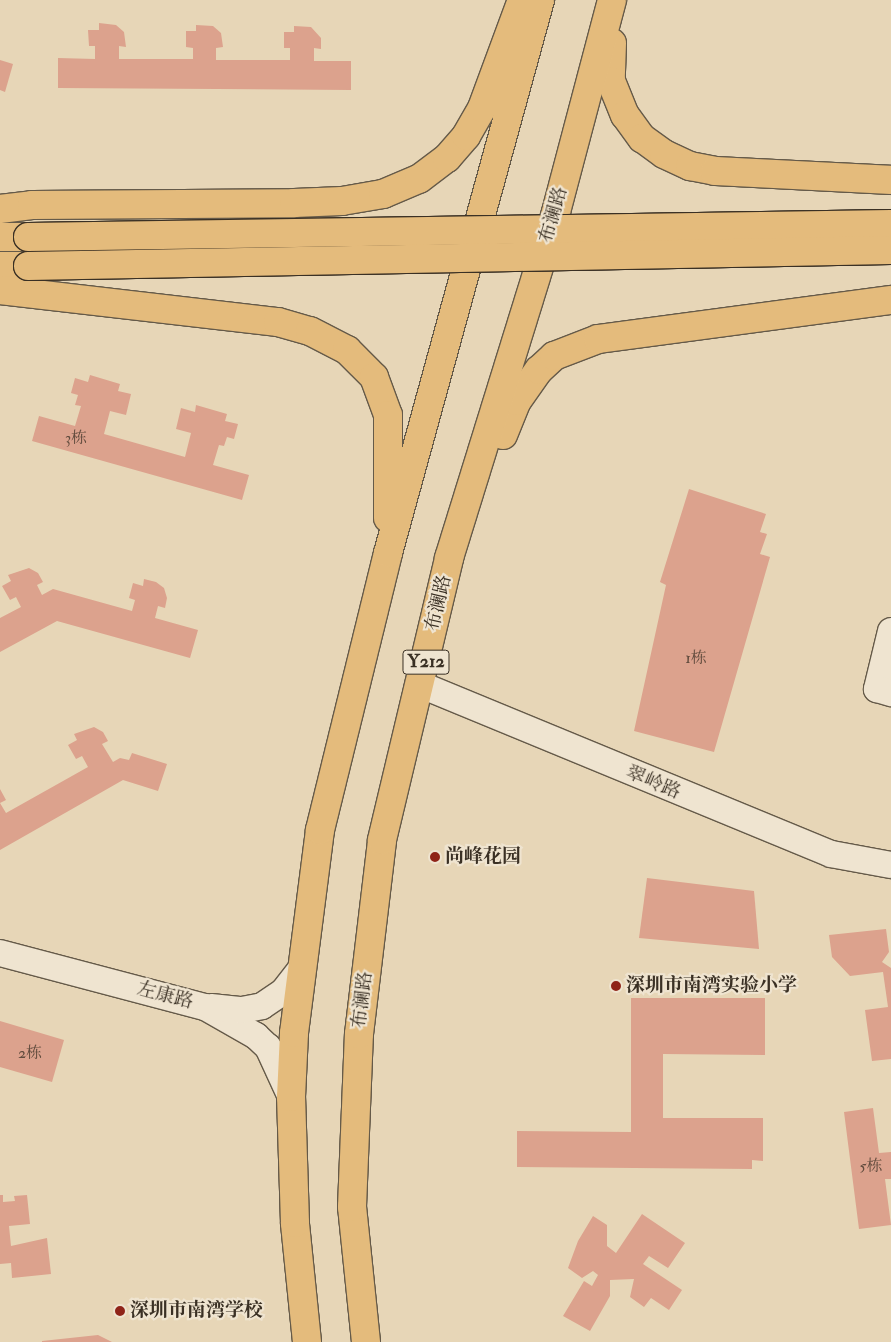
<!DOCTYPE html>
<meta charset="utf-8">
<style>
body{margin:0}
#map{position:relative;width:891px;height:1342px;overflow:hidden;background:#e7d6b7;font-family:"IM FELL Double Pica","Noto Serif SC",serif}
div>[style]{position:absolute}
.building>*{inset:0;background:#dca28d}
.roads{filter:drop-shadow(1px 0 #655a49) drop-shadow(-1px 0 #655a49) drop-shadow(0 1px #655a49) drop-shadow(0 -1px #655a49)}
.minor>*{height:26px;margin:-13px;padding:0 13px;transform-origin:13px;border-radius:13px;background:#efe4d0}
.major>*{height:28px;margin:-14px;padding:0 14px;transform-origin:14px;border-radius:14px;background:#e4bb7c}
.bridges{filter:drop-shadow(1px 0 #3a3024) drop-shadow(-1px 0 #3a3024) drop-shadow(0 1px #3a3024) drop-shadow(0 -1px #3a3024)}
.major-bridge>*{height:28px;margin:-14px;padding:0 14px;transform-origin:14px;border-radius:14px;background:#e4bb7c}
.dots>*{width:14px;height:14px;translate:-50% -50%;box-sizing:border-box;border:2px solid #efe4d0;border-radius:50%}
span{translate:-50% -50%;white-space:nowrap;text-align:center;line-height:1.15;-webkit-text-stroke:4.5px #efe4d0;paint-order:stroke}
.number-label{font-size:16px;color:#624c3e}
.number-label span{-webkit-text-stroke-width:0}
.shield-label span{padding:1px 4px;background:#efe4d0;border:1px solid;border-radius:4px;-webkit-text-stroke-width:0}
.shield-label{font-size:18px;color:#3a3024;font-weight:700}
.street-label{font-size:19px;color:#3a3024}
.poi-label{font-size:19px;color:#3a3024;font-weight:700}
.left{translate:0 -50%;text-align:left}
</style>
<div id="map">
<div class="building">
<i style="clip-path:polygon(99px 23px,116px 25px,124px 32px,126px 47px,119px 46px,119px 59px,193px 59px,193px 48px,186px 47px,186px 31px,196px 31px,196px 25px,213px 26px,221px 33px,223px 47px,216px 48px,216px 60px,290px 60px,290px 48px,284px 48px,284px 32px,294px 32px,294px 26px,311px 27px,321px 38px,321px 49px,314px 48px,314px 61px,351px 61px,351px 90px,58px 88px,58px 58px,95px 59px,95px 46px,89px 46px,88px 30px,99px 30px)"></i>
<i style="clip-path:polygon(0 60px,13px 64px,5px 92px,0 90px)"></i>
<i style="clip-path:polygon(90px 375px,120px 384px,118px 391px,131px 394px,126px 415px,110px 411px,104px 434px,185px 457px,191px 433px,176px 429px,181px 408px,195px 412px,196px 405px,227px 414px,225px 421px,238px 424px,234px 439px,227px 437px,224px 446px,219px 445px,213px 465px,249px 475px,242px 500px,32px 441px,39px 416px,75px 426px,81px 406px,75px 405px,78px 395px,71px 393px,75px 378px,88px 382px)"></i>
<i style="clip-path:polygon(689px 489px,766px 514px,760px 532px,767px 534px,760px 554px,770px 557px,714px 752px,634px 731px,666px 585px,660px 582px)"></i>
<i style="clip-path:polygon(29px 568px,38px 573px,43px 582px,37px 585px,42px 595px,53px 589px,132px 611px,135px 600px,129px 598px,133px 583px,143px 586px,144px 579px,156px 582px,164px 588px,167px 598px,165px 608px,158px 606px,155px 618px,198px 630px,190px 658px,57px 621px,0 652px,0 618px,21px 607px,16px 597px,10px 600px,2px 586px,11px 581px,8px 575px)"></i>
<i style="clip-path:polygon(94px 727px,103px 732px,108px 741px,102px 744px,113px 762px,120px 758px,129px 760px,132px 753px,167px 764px,158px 791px,123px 780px,0 850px,0 789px,6px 800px,0 803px,6px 813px,88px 767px,82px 756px,76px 759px,68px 745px,77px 740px,74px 734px)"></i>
<i style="clip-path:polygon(647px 878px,754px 891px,759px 949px,639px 938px)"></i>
<i style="clip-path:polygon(886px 929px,889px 952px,882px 962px,891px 968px,891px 1059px,872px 1061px,865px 1010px,888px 1007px,883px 972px,850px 976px,832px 957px,829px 935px)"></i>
<i style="clip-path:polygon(631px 998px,765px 998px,765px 1055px,663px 1054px,663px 1118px,763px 1118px,763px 1161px,752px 1160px,752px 1169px,517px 1167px,517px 1131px,631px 1132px)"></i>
<i style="clip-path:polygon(0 1021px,64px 1040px,52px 1082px,0 1067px)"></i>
<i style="clip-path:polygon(873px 1108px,879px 1153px,891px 1152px,891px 1179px,885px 1179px,891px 1225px,859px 1229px,844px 1112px)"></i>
<i style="clip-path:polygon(0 1195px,3px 1195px,3px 1202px,15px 1201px,14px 1196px,27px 1195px,30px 1224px,9px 1226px,11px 1246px,47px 1238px,51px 1274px,12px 1278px,11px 1263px,0 1264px)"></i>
<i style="clip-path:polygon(642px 1214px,685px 1243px,668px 1268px,649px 1256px,643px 1264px,682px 1290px,669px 1310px,651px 1298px,644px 1307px,630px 1297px,634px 1279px,610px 1280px,610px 1296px,590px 1331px,563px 1316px,584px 1281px,592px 1286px,598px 1275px,593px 1271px,582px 1278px,568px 1268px,578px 1241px,593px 1216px,607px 1225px,607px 1246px,616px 1253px)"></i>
<i style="clip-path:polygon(98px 1335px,112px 1342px,42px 1342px,42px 1341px)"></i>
</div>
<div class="roads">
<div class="minor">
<i style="left:891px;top:631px;width:60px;rotate:103.6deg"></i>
<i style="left:877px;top:689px;width:15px;rotate:16deg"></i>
<i style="left:421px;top:685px;width:443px;rotate:22.4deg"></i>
<i style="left:831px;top:854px;width:61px;rotate:10.4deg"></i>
<i style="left:0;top:953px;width:212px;rotate:14.8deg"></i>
<i style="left:205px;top:1007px;width:59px;rotate:29.6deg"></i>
<i style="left:256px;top:1036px;width:16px;rotate:43deg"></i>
<i style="left:268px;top:1047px;width:55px;rotate:65.3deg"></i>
<i style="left:211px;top:1007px;width:31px;rotate:6deg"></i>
<i style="left:242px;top:1010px;width:20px;rotate:-11deg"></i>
<i style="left:262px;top:1006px;width:25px;rotate:-34deg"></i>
<i style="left:283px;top:992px;width:31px;rotate:-52deg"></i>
</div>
<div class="major">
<i style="left:612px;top:43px;width:38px;rotate:92deg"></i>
<i style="left:611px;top:81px;width:37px;rotate:68deg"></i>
<i style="left:625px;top:115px;width:29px;rotate:54deg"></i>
<i style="left:642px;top:138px;width:27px;rotate:36deg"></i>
<i style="left:664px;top:154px;width:29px;rotate:25deg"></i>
<i style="left:690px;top:166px;width:25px;rotate:11deg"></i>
<i style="left:715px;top:171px;width:176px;rotate:2.9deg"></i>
<i style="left:0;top:209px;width:32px;rotate:-7deg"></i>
<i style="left:32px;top:205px;width:262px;rotate:-0.4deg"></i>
<i style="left:294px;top:203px;width:48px;rotate:-2.4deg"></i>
<i style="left:342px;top:201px;width:42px;rotate:-9.7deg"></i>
<i style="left:383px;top:194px;width:39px;rotate:-23deg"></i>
<i style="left:419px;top:179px;width:35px;rotate:-37deg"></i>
<i style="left:447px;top:158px;width:29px;rotate:-49deg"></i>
<i style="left:466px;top:136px;width:32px;rotate:-60deg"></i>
<i style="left:482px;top:108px;width:115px;rotate:-69.7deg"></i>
<i style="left:0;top:237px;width:28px"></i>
<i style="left:0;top:266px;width:28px"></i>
<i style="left:0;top:290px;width:280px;rotate:6.6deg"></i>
<i style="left:278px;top:322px;width:33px;rotate:16deg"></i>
<i style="left:310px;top:331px;width:42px;rotate:27.2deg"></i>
<i style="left:347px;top:350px;width:38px;rotate:45deg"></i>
<i style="left:374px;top:377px;width:40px;rotate:69.8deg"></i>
<i style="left:388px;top:415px;width:103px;rotate:90deg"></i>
<i style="left:503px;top:435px;width:37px;rotate:-68deg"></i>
<i style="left:517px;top:401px;width:38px;rotate:-55deg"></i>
<i style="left:539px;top:370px;width:21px;rotate:-43deg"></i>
<i style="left:554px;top:356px;width:47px;rotate:-21.1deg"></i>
<i style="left:598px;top:339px;width:296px;rotate:-7.6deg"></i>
<i style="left:307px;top:1342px;width:120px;rotate:-95.8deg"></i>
<i style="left:295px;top:1223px;width:126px;rotate:-91.8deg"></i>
<i style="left:291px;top:1097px;width:64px;rotate:-87.3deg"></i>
<i style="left:294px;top:1033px;width:205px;rotate:-82.7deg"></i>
<i style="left:320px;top:830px;width:285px;rotate:-76.2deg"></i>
<i style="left:388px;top:553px;width:574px;rotate:-74.63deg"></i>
<i style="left:366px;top:1342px;width:136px;rotate:-95.9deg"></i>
<i style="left:352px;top:1207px;width:173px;rotate:-87.7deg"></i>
<i style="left:359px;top:1034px;width:195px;rotate:-83.2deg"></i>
<i style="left:382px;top:840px;width:290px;rotate:-76.6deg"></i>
<i style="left:449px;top:558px;width:362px;rotate:-72.8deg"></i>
<i style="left:556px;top:212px;width:219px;rotate:-75.2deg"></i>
</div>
</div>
<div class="bridges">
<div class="major-bridge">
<i style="left:28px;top:237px;width:863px;rotate:-0.86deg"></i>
<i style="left:28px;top:266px;width:863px;rotate:-1.06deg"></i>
</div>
</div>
<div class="dots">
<i style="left:435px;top:857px;background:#8f2418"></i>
<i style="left:616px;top:986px;background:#8f2418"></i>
<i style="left:120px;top:1311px;background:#8f2418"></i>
</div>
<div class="number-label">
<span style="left:76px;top:438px">3栋</span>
<span style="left:696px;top:658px">1栋</span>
<span style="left:30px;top:1053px">2栋</span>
<span style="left:871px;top:1166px">5栋</span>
</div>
<div class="shield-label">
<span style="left:426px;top:662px">Y212</span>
</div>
<div class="street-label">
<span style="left:554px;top:215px;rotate:-74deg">布澜路</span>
<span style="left:439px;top:603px;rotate:-77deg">布澜路</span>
<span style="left:653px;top:783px;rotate:23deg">翠岭路</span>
<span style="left:165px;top:996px;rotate:15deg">左康路</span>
<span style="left:363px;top:1000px;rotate:-83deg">布澜路</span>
</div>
<div class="poi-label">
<span class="left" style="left:445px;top:857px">尚峰花园</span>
<span class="left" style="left:626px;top:986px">深圳市南湾实验小学</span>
<span class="left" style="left:130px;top:1311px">深圳市南湾学校</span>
</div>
</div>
